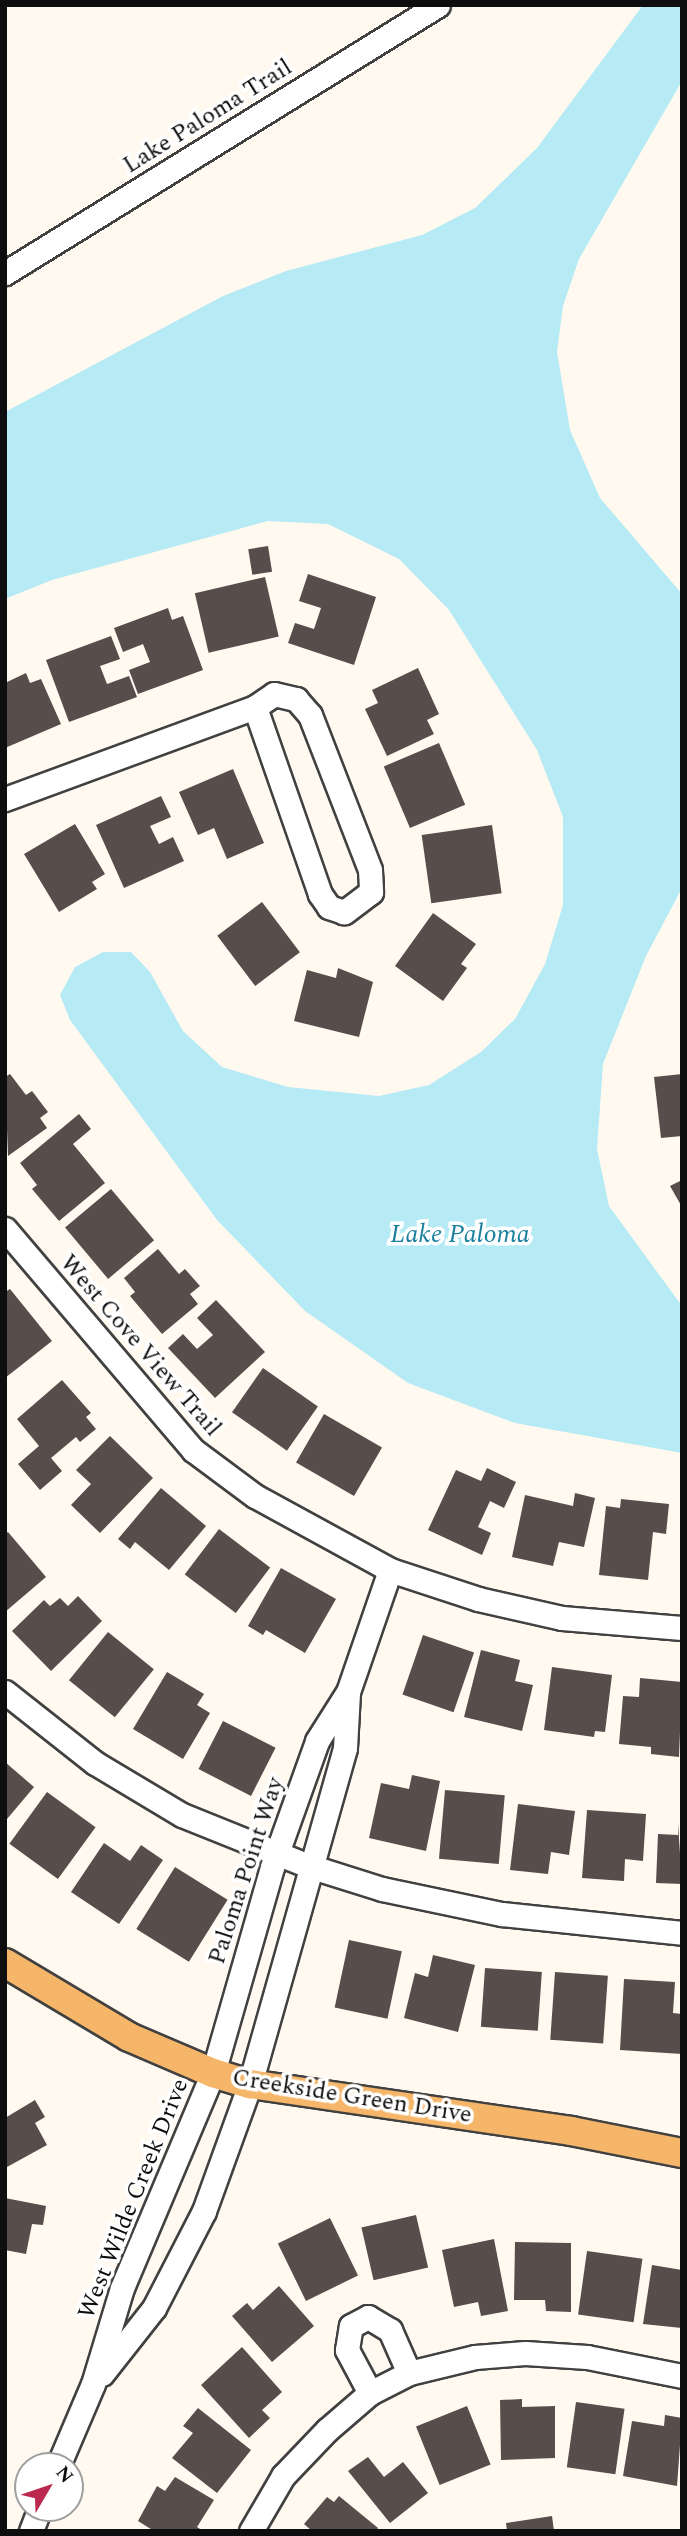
<!DOCTYPE html>
<style>
body{margin:0}
#map{position:relative;width:687px;height:2536px;overflow:hidden;background:#fff9f0;font-family:Spectral,serif}
div>[style]{position:absolute}
.water>*{inset:0;background:#b6eaf5}
.building>*{inset:0;background:#574d4b;transform-origin:0 0}
.roads{filter:drop-shadow(2px 0 #414141) drop-shadow(-2px 0 #414141) drop-shadow(0 2px #414141) drop-shadow(0 -2px #414141)}
.minor>*{height:23px;margin:-11.5px;padding:0 11.5px;transform-origin:11.5px;border-radius:11.5px;background:#fff}
.major>*{height:28px;margin:-14px;padding:0 14px;transform-origin:14px;border-radius:14px;background:#f5b66a}
span{translate:-50% -50%;white-space:nowrap;text-align:center;line-height:1.15;-webkit-text-stroke:7px #fff;paint-order:stroke}
.street-label{font-size:24px;color:#0e0e0e}
.water-label{font-size:26px;color:#1a809e;font-style:italic}
.frame{position:absolute;inset:0;border:7px solid #0e0e0e;pointer-events:none}
.north{position:absolute;left:14px;top:2452px;width:70px;height:70px;box-sizing:border-box;background:#fff;border:2px solid #9f9f9f;border-radius:50%;rotate:51deg;font-size:19px;font-weight:700;line-height:28px;text-align:center;color:#0e0e0e}
.north::after{content:'';display:block;margin:auto;width:24px;height:32px;background:#bc294f;clip-path:polygon(50% 0,100% 100%,50% 72%,0 100%)}
</style>
<div id="map">
<div class="water">
<i style="clip-path:polygon(643px 5px,682px 5px,682px 81px,579px 259px,563px 306px,557px 352px,570px 430px,600px 498px,682px 594px,682px 888px,646px 956px,603px 1064px,597px 1149px,609px 1206px,682px 1306px,682px 1453px,515px 1423px,408px 1383px,305px 1311px,217px 1220px,70px 1020px,60px 995px,75px 967px,103px 952px,131px 952px,150px 972px,183px 1031px,222px 1067px,288px 1087px,379px 1096px,429px 1085px,481px 1052px,515px 1019px,545px 964px,563px 905px,563px 817px,537px 750px,449px 610px,399px 559px,328px 524px,268px 521px,52px 580px,5px 599px,5px 412px,223px 296px,286px 271px,422px 235px,475px 208px,537px 148px)"></i>
</div>
<div class="building">
<i style="left:268px;top:546px;width:26px;height:20px;rotate:81deg"></i>
<i style="clip-path:polygon(308px 574px,376px 597px,354px 665px,288px 643px,295px 623px,314px 629px,321px 608px,299px 601px)"></i>
<i style="left:265px;top:577px;width:61px;height:72px;rotate:77deg"></i>
<i style="clip-path:polygon(168px 608px,172px 620px,183px 616px,203px 670px,138px 694px,129px 670px,150px 662px,143px 644px,123px 652px,114px 628px)"></i>
<i style="clip-path:polygon(111px 636px,120px 659px,100px 666px,107px 684px,129px 676px,137px 697px,69px 722px,46px 660px)"></i>
<i style="clip-path:polygon(418px 668px,439px 714px,427px 720px,434px 734px,387px 756px,365px 709px,378px 703px,372px 690px)"></i>
<i style="clip-path:polygon(26px 673px,30px 683px,41px 679px,61px 724px,5px 748px,5px 683px)"></i>
<i style="left:439px;top:743px;width:67px;height:60px;rotate:67deg"></i>
<i style="clip-path:polygon(233px 769px,264px 843px,227px 859px,214px 828px,198px 835px,179px 792px)"></i>
<i style="clip-path:polygon(161px 796px,171px 817px,150px 826px,159px 844px,173px 837px,184px 861px,124px 888px,96px 825px)"></i>
<i style="clip-path:polygon(75px 824px,105px 874px,92px 882px,97px 889px,59px 912px,24px 854px)"></i>
<i style="left:492px;top:825px;width:69px;height:71px;rotate:82deg"></i>
<i style="left:262px;top:902px;width:63px;height:56px;rotate:53deg"></i>
<i style="clip-path:polygon(433px 913px,476px 944px,461px 964px,467px 968px,443px 1001px,395px 966px)"></i>
<i style="clip-path:polygon(338px 968px,373px 982px,359px 1037px,294px 1021px,307px 970px,336px 978px)"></i>
<i style="clip-path:polygon(10px 1074px,26px 1095px,32px 1091px,48px 1112px,40px 1118px,47px 1128px,8px 1156px,5px 1077px)"></i>
<i style="clip-path:polygon(682px 1074px,682px 1136px,661px 1138px,654px 1077px)"></i>
<i style="clip-path:polygon(79px 1114px,91px 1129px,73px 1144px,105px 1183px,59px 1221px,32px 1189px,37px 1185px,20px 1163px)"></i>
<i style="clip-path:polygon(682px 1180px,682px 1207px,670px 1186px)"></i>
<i style="left:111px;top:1189px;width:67px;height:60px;rotate:50deg"></i>
<i style="clip-path:polygon(158px 1249px,179px 1274px,185px 1269px,200px 1286px,190px 1294px,198px 1304px,162px 1334px,130px 1296px,135px 1292px,124px 1278px)"></i>
<i style="clip-path:polygon(10px 1289px,52px 1341px,5px 1378px,5px 1292px)"></i>
<i style="clip-path:polygon(216px 1300px,265px 1352px,215px 1398px,168px 1348px,183px 1334px,197px 1349px,213px 1335px,197px 1318px)"></i>
<i style="left:263px;top:1368px;width:67px;height:54px;rotate:35deg"></i>
<i style="clip-path:polygon(62px 1380px,91px 1413px,86px 1417px,96px 1429px,80px 1442px,76px 1437px,51px 1458px,62px 1471px,40px 1490px,18px 1464px,39px 1446px,17px 1419px)"></i>
<i style="left:324px;top:1414px;width:67px;height:56px;rotate:30deg"></i>
<i style="clip-path:polygon(110px 1436px,153px 1478px,100px 1533px,71px 1505px,91px 1484px,76px 1470px)"></i>
<i style="clip-path:polygon(487px 1468px,516px 1482px,504px 1508px,490px 1501px,478px 1527px,491px 1533px,482px 1555px,428px 1530px,456px 1470px,481px 1481px)"></i>
<i style="clip-path:polygon(161px 1488px,206px 1526px,169px 1570px,135px 1542px,130px 1549px,118px 1539px)"></i>
<i style="clip-path:polygon(575px 1493px,595px 1498px,584px 1547px,559px 1542px,553px 1566px,512px 1557px,525px 1495px,573px 1506px)"></i>
<i style="clip-path:polygon(621px 1499px,669px 1504px,666px 1534px,653px 1532px,648px 1580px,599px 1575px,606px 1506px,620px 1508px)"></i>
<i style="left:219px;top:1529px;width:64px;height:57px;rotate:37deg"></i>
<i style="clip-path:polygon(8px 1532px,46px 1577px,5px 1612px,5px 1534px)"></i>
<i style="clip-path:polygon(281px 1568px,336px 1599px,305px 1653px,266px 1630px,263px 1635px,248px 1626px)"></i>
<i style="clip-path:polygon(78px 1596px,102px 1621px,51px 1671px,12px 1631px,44px 1600px,50px 1606px,60px 1598px,68px 1606px)"></i>
<i style="left:108px;top:1632px;width:59px;height:62px;rotate:39deg"></i>
<i style="left:423px;top:1635px;width:54px;height:63px;rotate:19deg"></i>
<i style="clip-path:polygon(481px 1650px,520px 1660px,515px 1681px,533px 1685px,522px 1731px,464px 1717px)"></i>
<i style="clip-path:polygon(552px 1667px,612px 1675px,605px 1732px,595px 1731px,594px 1737px,544px 1730px)"></i>
<i style="clip-path:polygon(167px 1672px,204px 1694px,197px 1705px,210px 1713px,183px 1759px,133px 1729px)"></i>
<i style="clip-path:polygon(640px 1678px,682px 1682px,679px 1757px,651px 1754px,651px 1747px,619px 1744px,623px 1696px,639px 1697px)"></i>
<i style="left:223px;top:1721px;width:59px;height:54px;rotate:27deg"></i>
<i style="clip-path:polygon(5px 1762px,34px 1787px,7px 1819px,5px 1817px)"></i>
<i style="clip-path:polygon(412px 1775px,440px 1781px,426px 1851px,369px 1838px,381px 1783px,409px 1789px)"></i>
<i style="left:445px;top:1790px;width:60px;height:69px;rotate:5deg"></i>
<i style="left:47px;top:1792px;width:60px;height:64px;rotate:36deg"></i>
<i style="clip-path:polygon(518px 1804px,575px 1811px,569px 1855px,551px 1852px,548px 1874px,510px 1870px)"></i>
<i style="clip-path:polygon(587px 1810px,646px 1814px,643px 1861px,625px 1859px,624px 1881px,582px 1878px)"></i>
<i style="clip-path:polygon(678px 1823px,682px 1884px,656px 1883px,658px 1834px,678px 1835px)"></i>
<i style="clip-path:polygon(104px 1843px,130px 1861px,141px 1845px,163px 1860px,119px 1924px,71px 1892px)"></i>
<i style="left:175px;top:1867px;width:62px;height:73px;rotate:32deg"></i>
<i style="left:349px;top:1940px;width:54px;height:69px;rotate:12deg"></i>
<i style="clip-path:polygon(433px 1955px,475px 1965px,458px 2032px,404px 2018px,415px 1973px,428px 1977px)"></i>
<i style="left:485px;top:1968px;width:57px;height:59px;rotate:4deg"></i>
<i style="left:555px;top:1972px;width:53px;height:68px;rotate:4deg"></i>
<i style="clip-path:polygon(624px 1979px,675px 1982px,673px 2013px,682px 2014px,682px 2054px,620px 2050px)"></i>
<i style="clip-path:polygon(35px 2100px,45px 2117px,35px 2123px,47px 2145px,7px 2167px,5px 2118px)"></i>
<i style="clip-path:polygon(5px 2198px,46px 2206px,43px 2225px,32px 2224px,26px 2254px,5px 2250px)"></i>
<i style="left:416px;top:2215px;width:54px;height:56px;rotate:77deg"></i>
<i style="left:330px;top:2218px;width:64px;height:58px;rotate:64deg"></i>
<i style="clip-path:polygon(494px 2239px,508px 2311px,481px 2316px,478px 2302px,454px 2307px,442px 2250px)"></i>
<i style="clip-path:polygon(515px 2242px,571px 2243px,571px 2312px,546px 2311px,545px 2300px,514px 2300px)"></i>
<i style="left:587px;top:2251px;width:56px;height:64px;rotate:8deg"></i>
<i style="clip-path:polygon(652px 2265px,682px 2270px,682px 2328px,643px 2324px)"></i>
<i style="clip-path:polygon(279px 2286px,314px 2326px,272px 2362px,232px 2316px,247px 2303px,253px 2310px)"></i>
<i style="clip-path:polygon(242px 2347px,282px 2392px,262px 2410px,270px 2418px,249px 2438px,201px 2385px)"></i>
<i style="clip-path:polygon(522px 2399px,522px 2407px,555px 2406px,555px 2458px,501px 2460px,500px 2400px)"></i>
<i style="left:576px;top:2402px;width:49px;height:66px;rotate:8deg"></i>
<i style="left:467px;top:2406px;width:63px;height:55px;rotate:68deg"></i>
<i style="clip-path:polygon(198px 2408px,251px 2450px,217px 2493px,172px 2458px,193px 2433px,183px 2426px)"></i>
<i style="clip-path:polygon(665px 2415px,682px 2418px,677px 2486px,623px 2476px,632px 2421px,664px 2426px)"></i>
<i style="clip-path:polygon(368px 2457px,384px 2477px,403px 2462px,428px 2493px,390px 2523px,348px 2471px)"></i>
<i style="clip-path:polygon(175px 2477px,214px 2500px,197px 2527px,203px 2531px,154px 2531px,138px 2521px,157px 2486px,165px 2491px)"></i>
<i style="clip-path:polygon(339px 2496px,378px 2528px,376px 2531px,312px 2531px,304px 2524px,327px 2497px,334px 2502px)"></i>
<i style="clip-path:polygon(552px 2516px,554px 2531px,507px 2531px,506px 2523px)"></i>
</div>
<div class="roads">
<div class="minor">
<i style="left:5px;top:273px;width:509px;rotate:-31.75deg"></i>
<i style="left:274px;top:694px;width:23px;rotate:13deg"></i>
<i style="left:296px;top:699px;width:21px;rotate:49deg"></i>
<i style="left:310px;top:715px;width:166px;rotate:68.8deg"></i>
<i style="left:370px;top:870px;width:22px;rotate:87deg"></i>
<i style="left:371px;top:892px;width:34px;rotate:143deg"></i>
<i style="left:344px;top:912px;width:16px;rotate:-162deg"></i>
<i style="left:329px;top:907px;width:16px;rotate:-125deg"></i>
<i style="left:320px;top:894px;width:198px;rotate:-109.2deg"></i>
<i style="left:255px;top:707px;width:23px;rotate:-34deg"></i>
<i style="left:5px;top:799px;width:266px;rotate:-20.2deg"></i>
<i style="left:5px;top:1229px;width:290px;rotate:49.6deg"></i>
<i style="left:193px;top:1450px;width:77px;rotate:36.6deg"></i>
<i style="left:255px;top:1496px;width:154px;rotate:28.7deg"></i>
<i style="left:390px;top:1570px;width:93px;rotate:18.2deg"></i>
<i style="left:478px;top:1599px;width:86px;rotate:12.7deg"></i>
<i style="left:562px;top:1618px;width:120px;rotate:4.8deg"></i>
<i style="left:5px;top:1692px;width:115px;rotate:38.3deg"></i>
<i style="left:95px;top:1763px;width:101px;rotate:30.9deg"></i>
<i style="left:182px;top:1815px;width:137px;rotate:21.9deg"></i>
<i style="left:309px;top:1866px;width:77px;rotate:17.5deg"></i>
<i style="left:382px;top:1889px;width:123px;rotate:11.8deg"></i>
<i style="left:502px;top:1914px;width:181px;rotate:6deg"></i>
<i style="left:102px;top:2374px;width:84px;rotate:-51.8deg"></i>
<i style="left:154px;top:2308px;width:109px;rotate:-62.7deg"></i>
<i style="left:204px;top:2211px;width:135px;rotate:-70.1deg"></i>
<i style="left:250px;top:2084px;width:349px;rotate:-74.2deg"></i>
<i style="left:345px;top:1748px;width:55px;rotate:-86.9deg"></i>
<i style="left:370px;top:2393px;width:49px;rotate:-118.1deg"></i>
<i style="left:347px;top:2350px;width:24px;rotate:-81deg"></i>
<i style="left:351px;top:2326px;width:19px;rotate:-28deg"></i>
<i style="left:368px;top:2317px;width:26px;rotate:31deg"></i>
<i style="left:390px;top:2330px;width:47px;rotate:66.2deg"></i>
<i style="left:58px;top:2466px;width:89px;rotate:-66.9deg"></i>
<i style="left:93px;top:2384px;width:100px;rotate:-73.2deg"></i>
<i style="left:122px;top:2288px;width:233px;rotate:-67.1deg"></i>
<i style="left:213px;top:2073px;width:214px;rotate:-74deg"></i>
<i style="left:272px;top:1867px;width:134px;rotate:-70.3deg"></i>
<i style="left:317px;top:1741px;width:58px;rotate:-57.7deg"></i>
<i style="left:348px;top:1692px;width:129px;rotate:-71deg"></i>
<i style="left:31px;top:2531px;width:25px;rotate:-69deg"></i>
<i style="left:251px;top:2531px;width:64px;rotate:-59.8deg"></i>
<i style="left:283px;top:2476px;width:64px;rotate:-46.3deg"></i>
<i style="left:327px;top:2430px;width:57px;rotate:-40.7deg"></i>
<i style="left:370px;top:2393px;width:44px;rotate:-27.1deg"></i>
<i style="left:409px;top:2373px;width:68px;rotate:-13.6deg"></i>
<i style="left:475px;top:2357px;width:50px;rotate:-4.6deg"></i>
<i style="left:525px;top:2353px;width:62px;rotate:3.7deg"></i>
<i style="left:587px;top:2357px;width:97px;rotate:11.3deg"></i>
</div>
<div class="major">
<i style="left:5px;top:1963px;width:144px;rotate:30.8deg"></i>
<i style="left:129px;top:2037px;width:91px;rotate:23.2deg"></i>
<i style="left:213px;top:2073px;width:39px;rotate:17deg"></i>
<i style="left:250px;top:2084px;width:324px;rotate:8.3deg"></i>
<i style="left:571px;top:2131px;width:113px;rotate:11.2deg"></i>
</div>
</div>
<div class="street-label">
<span style="left:208px;top:117px;rotate:-32deg">Lake Paloma Trail</span>
<span style="left:140px;top:1346px;rotate:49deg">West Cove View Trail</span>
<span style="left:247px;top:1871px;rotate:-72deg">Paloma Point Way</span>
<span style="left:352px;top:2097px;rotate:9deg">Creekside Green Drive</span>
<span style="left:134px;top:2199px;rotate:-68deg">West Wilde Creek Drive</span>
</div>
<div class="water-label">
<span style="left:460px;top:1235px">Lake Paloma</span>
</div>
<div class="frame"></div>
<div class="north">N</div>
</div>
